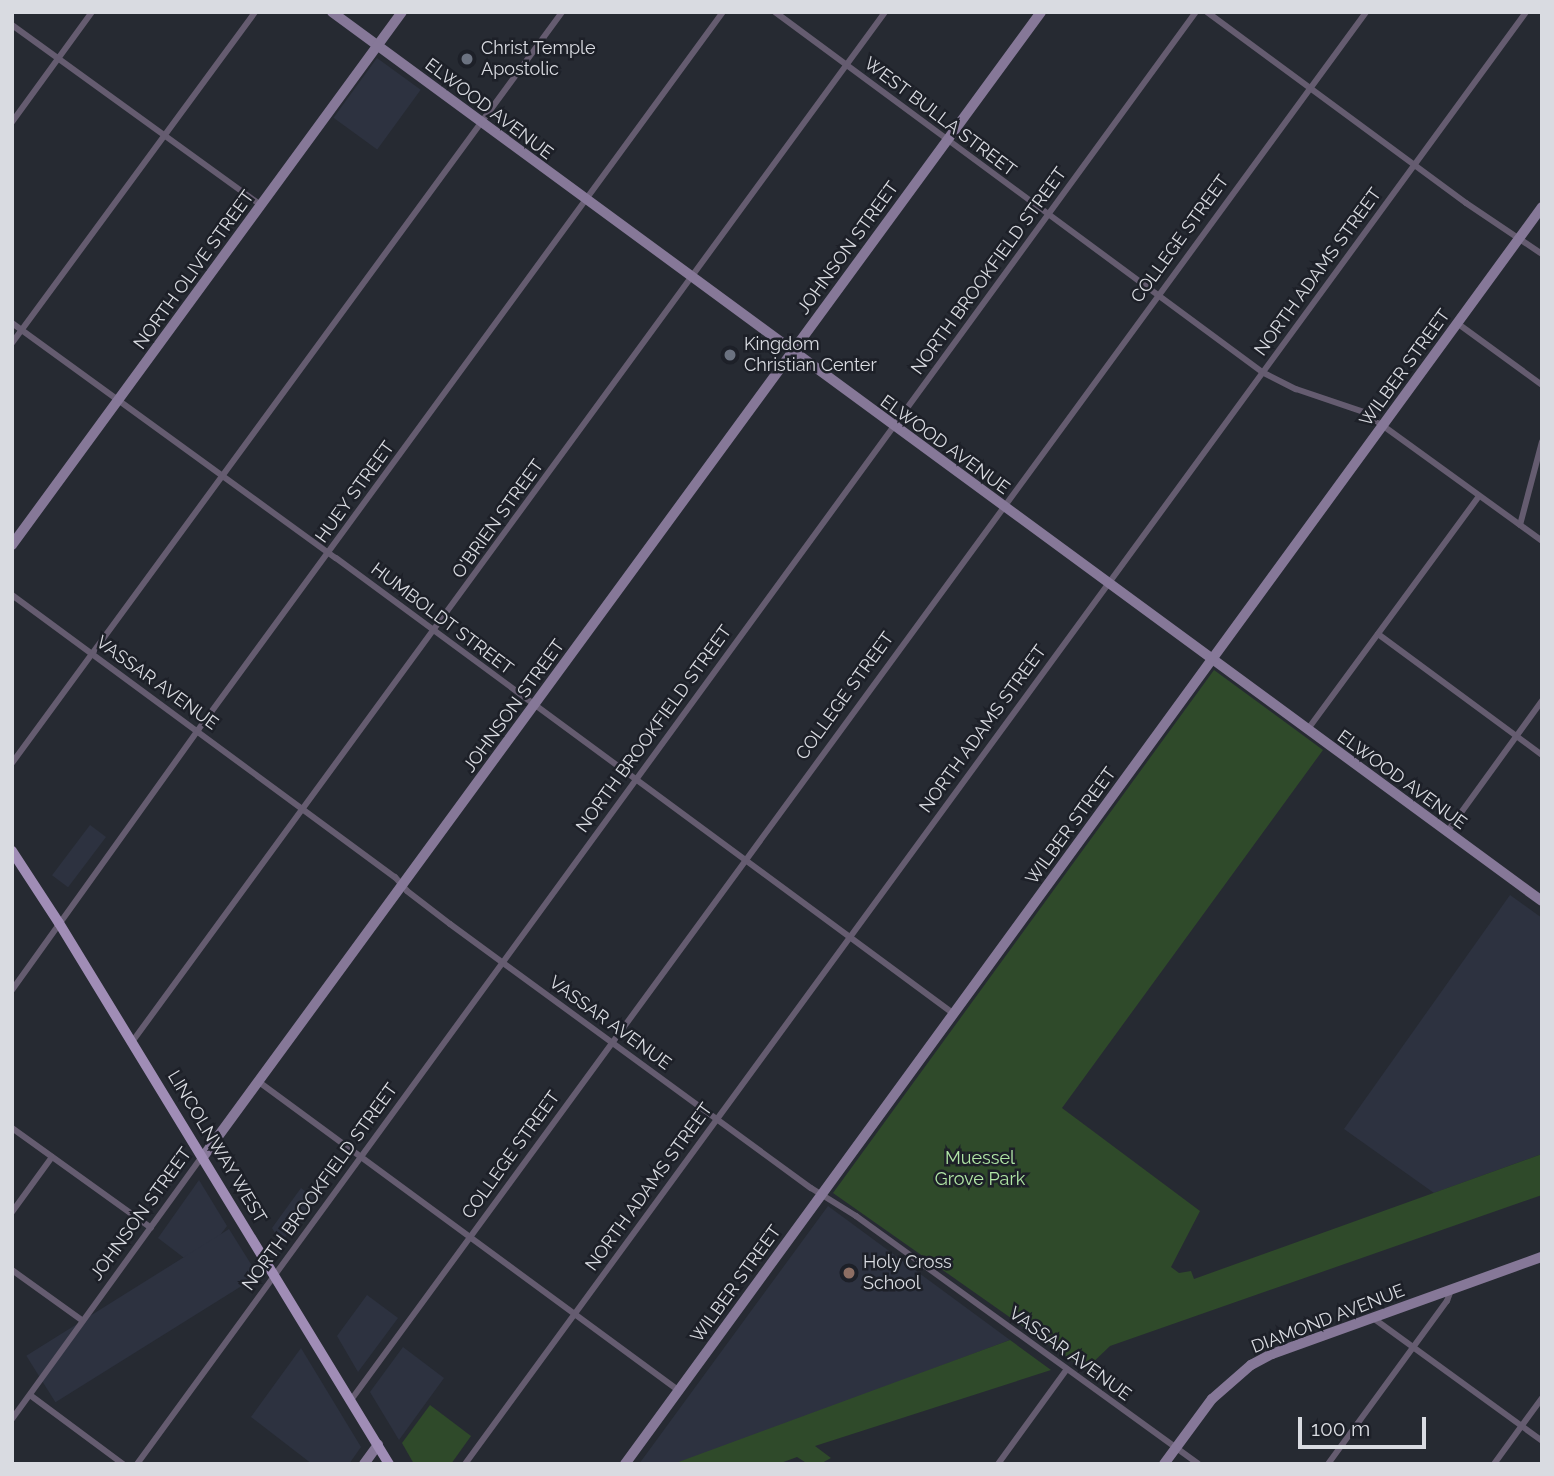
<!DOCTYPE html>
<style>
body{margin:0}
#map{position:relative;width:1554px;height:1476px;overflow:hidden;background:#262a32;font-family:Raleway,sans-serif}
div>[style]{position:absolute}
.built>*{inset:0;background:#2d3240;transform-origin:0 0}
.green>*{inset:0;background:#2f4a2a}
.street>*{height:6px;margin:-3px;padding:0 3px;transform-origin:3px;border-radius:3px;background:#655c70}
.secondary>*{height:10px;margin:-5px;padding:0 5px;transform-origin:5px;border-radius:5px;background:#867898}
.primary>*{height:10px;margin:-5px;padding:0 5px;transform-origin:5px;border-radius:5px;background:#a08db6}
.dots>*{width:19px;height:19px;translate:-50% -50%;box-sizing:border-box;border:4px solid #1d2028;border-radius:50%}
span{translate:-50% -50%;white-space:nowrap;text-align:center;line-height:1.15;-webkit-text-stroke:5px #1d2028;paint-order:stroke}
.poi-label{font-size:18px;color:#d9dbe1}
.left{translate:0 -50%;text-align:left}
.street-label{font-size:18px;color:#d9dbe1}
.park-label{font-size:18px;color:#b1e7a6}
.frame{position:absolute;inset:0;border:14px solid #d9dbe1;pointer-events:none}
.scale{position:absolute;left:1298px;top:1417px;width:128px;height:32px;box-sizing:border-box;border:4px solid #d9dbe1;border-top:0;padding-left:9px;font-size:21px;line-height:24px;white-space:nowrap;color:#d9dbe1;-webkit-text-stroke:5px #1d2028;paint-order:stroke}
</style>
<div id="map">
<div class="built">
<i style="left:377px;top:58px;width:54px;height:74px;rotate:36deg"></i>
<i style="left:90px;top:825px;width:20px;height:63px;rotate:37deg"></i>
<i style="clip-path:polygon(1510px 895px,1542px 918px,1542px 1154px,1434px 1193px,1344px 1129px)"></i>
<i style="clip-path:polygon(199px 1180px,227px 1226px,196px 1267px,158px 1238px)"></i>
<i style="clip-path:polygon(301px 1188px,314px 1198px,281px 1243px,272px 1228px)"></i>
<i style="clip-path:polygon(828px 1206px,1010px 1340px,725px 1447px,673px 1464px,639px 1464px)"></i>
<i style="left:229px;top:1229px;width:55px;height:239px;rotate:58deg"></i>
<i style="clip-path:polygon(367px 1295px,398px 1318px,358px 1372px,337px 1336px)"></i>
<i style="clip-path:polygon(403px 1347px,444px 1378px,399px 1440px,370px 1392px)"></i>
<i style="clip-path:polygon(301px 1348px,361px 1447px,349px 1464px,312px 1464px,251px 1417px)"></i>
</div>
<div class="green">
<i style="clip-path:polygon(1214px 670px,1323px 750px,1062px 1108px,1200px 1211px,1171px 1267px,1179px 1273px,1191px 1271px,1194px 1279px,1542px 1154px,1542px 1195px,1110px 1346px,1085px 1370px,833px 1193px)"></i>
<i style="clip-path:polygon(1010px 1340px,1051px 1370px,815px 1446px,831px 1458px,820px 1464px,808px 1464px,797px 1457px,778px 1464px,673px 1464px)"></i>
<i style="clip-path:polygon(430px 1405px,471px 1436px,451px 1464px,414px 1464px,402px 1443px)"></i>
</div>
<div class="street">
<i style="left:775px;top:12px;width:606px;rotate:36.47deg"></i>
<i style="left:1262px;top:372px;width:38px;rotate:27deg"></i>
<i style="left:1296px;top:389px;width:72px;rotate:18.7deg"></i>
<i style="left:1364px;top:412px;width:220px;rotate:35.9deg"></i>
<i style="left:1207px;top:12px;width:322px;rotate:36.4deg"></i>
<i style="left:1466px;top:203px;width:92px;rotate:33.9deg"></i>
<i style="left:12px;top:25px;width:307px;rotate:35.9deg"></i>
<i style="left:12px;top:122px;width:136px;rotate:-54deg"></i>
<i style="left:12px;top:323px;width:400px;rotate:36deg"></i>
<i style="left:336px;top:558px;width:768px;rotate:36.42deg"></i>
<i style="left:1457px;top:323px;width:105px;rotate:36.1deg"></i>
<i style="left:12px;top:343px;width:411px;rotate:-53.7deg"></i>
<i style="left:1520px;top:525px;width:86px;rotate:-75.2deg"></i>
<i style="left:12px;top:595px;width:476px;rotate:36.4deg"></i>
<i style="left:395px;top:877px;width:18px;rotate:49deg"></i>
<i style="left:407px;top:891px;width:54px;rotate:37.5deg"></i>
<i style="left:450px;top:924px;width:447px;rotate:36.2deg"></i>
<i style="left:811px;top:1188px;width:53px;rotate:31.9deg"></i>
<i style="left:856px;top:1216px;width:422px;rotate:35.9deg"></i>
<i style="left:1378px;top:634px;width:204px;rotate:36.4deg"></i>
<i style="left:1308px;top:729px;width:289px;rotate:-53.7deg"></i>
<i style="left:12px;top:763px;width:931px;rotate:-53.78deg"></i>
<i style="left:1447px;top:832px;width:162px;rotate:-54.1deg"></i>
<i style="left:12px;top:990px;width:320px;rotate:-54.4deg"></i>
<i style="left:198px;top:730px;width:889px;rotate:-53.83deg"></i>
<i style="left:132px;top:1042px;width:1276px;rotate:-53.83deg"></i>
<i style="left:259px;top:1082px;width:520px;rotate:36.32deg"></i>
<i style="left:12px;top:1128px;width:171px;rotate:35.7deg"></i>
<i style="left:12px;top:1212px;width:68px;rotate:-54deg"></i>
<i style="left:12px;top:1270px;width:87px;rotate:35.7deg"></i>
<i style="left:1373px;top:1318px;width:209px;rotate:36deg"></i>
<i style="left:30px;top:1395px;width:116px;rotate:36.6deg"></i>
<i style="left:351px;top:1400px;width:1720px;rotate:-53.82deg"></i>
<i style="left:12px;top:1419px;width:324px;rotate:-54.1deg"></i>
<i style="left:137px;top:1464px;width:1797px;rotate:-53.9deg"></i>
<i style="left:465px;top:1464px;width:1798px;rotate:-53.84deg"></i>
<i style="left:998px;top:1464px;width:117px;rotate:-54deg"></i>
<i style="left:1328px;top:1464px;width:202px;rotate:-53.9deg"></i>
<i style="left:1447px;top:1301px;width:12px;rotate:-70deg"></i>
<i style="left:1494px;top:1464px;width:82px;rotate:-54deg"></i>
</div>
<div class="secondary">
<i style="left:332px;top:12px;width:1501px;rotate:36.31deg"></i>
<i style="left:12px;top:545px;width:660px;rotate:-53.81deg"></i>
<i style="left:203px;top:1157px;width:1419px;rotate:-53.8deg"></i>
<i style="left:364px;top:1464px;width:24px;rotate:-54deg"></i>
<i style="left:625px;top:1464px;width:1556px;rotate:-53.89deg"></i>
<i style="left:1164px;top:1464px;width:81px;rotate:-53.6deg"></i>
<i style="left:1212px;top:1399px;width:52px;rotate:-41.1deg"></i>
<i style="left:1251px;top:1365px;width:24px;rotate:-28deg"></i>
<i style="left:1272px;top:1354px;width:287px;rotate:-19.8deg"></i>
</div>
<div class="primary">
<i style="left:12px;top:851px;width:86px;rotate:56.9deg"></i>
<i style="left:59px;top:923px;width:634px;rotate:58.62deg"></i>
</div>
<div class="dots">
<i style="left:467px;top:59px;background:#6b7280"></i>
<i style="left:730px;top:355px;background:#6b7280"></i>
<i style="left:849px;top:1273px;background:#8d6e63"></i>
</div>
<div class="poi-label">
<span class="left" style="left:481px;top:59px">Christ Temple<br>Apostolic</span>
<span class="left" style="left:744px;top:355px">Kingdom<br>Christian Center</span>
<span class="left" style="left:863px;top:1273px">Holy Cross<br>School</span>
</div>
<div class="street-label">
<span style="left:489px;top:109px;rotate:37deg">ELWOOD AVENUE</span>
<span style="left:940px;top:117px;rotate:37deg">WEST BULLA STREET</span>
<span style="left:1180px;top:239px;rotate:-54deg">COLLEGE STREET</span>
<span style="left:848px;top:248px;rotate:-54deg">JOHNSON STREET</span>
<span style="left:194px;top:270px;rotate:-54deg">NORTH OLIVE STREET</span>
<span style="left:989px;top:271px;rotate:-54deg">NORTH BROOKFIELD STREET</span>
<span style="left:1318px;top:272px;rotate:-54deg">NORTH ADAMS STREET</span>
<span style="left:1405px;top:368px;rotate:-54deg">WILBER STREET</span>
<span style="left:945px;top:445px;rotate:36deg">ELWOOD AVENUE</span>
<span style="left:355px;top:492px;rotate:-54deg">HUEY STREET</span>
<span style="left:498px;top:519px;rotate:-54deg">O'BRIEN STREET</span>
<span style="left:442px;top:619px;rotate:37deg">HUMBOLDT STREET</span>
<span style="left:157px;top:683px;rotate:36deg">VASSAR AVENUE</span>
<span style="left:845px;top:696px;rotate:-54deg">COLLEGE STREET</span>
<span style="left:514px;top:706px;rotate:-54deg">JOHNSON STREET</span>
<span style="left:654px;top:729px;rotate:-54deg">NORTH BROOKFIELD STREET</span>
<span style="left:983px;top:729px;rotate:-54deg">NORTH ADAMS STREET</span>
<span style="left:1402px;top:780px;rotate:36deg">ELWOOD AVENUE</span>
<span style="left:1071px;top:826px;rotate:-54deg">WILBER STREET</span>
<span style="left:610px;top:1023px;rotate:36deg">VASSAR AVENUE</span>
<span style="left:217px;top:1147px;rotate:59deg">LINCOLNWAY WEST</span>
<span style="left:511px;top:1155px;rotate:-54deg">COLLEGE STREET</span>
<span style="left:320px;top:1187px;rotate:-54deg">NORTH BROOKFIELD STREET</span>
<span style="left:649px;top:1187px;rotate:-54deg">NORTH ADAMS STREET</span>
<span style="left:141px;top:1214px;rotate:-54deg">JOHNSON STREET</span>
<span style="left:736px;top:1284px;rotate:-54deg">WILBER STREET</span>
<span style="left:1328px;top:1319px;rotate:-21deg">DIAMOND AVENUE</span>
<span style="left:1070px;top:1354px;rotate:36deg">VASSAR AVENUE</span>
</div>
<div class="park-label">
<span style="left:980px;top:1169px">Muessel<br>Grove Park</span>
</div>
<div class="frame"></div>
<div class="scale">100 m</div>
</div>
